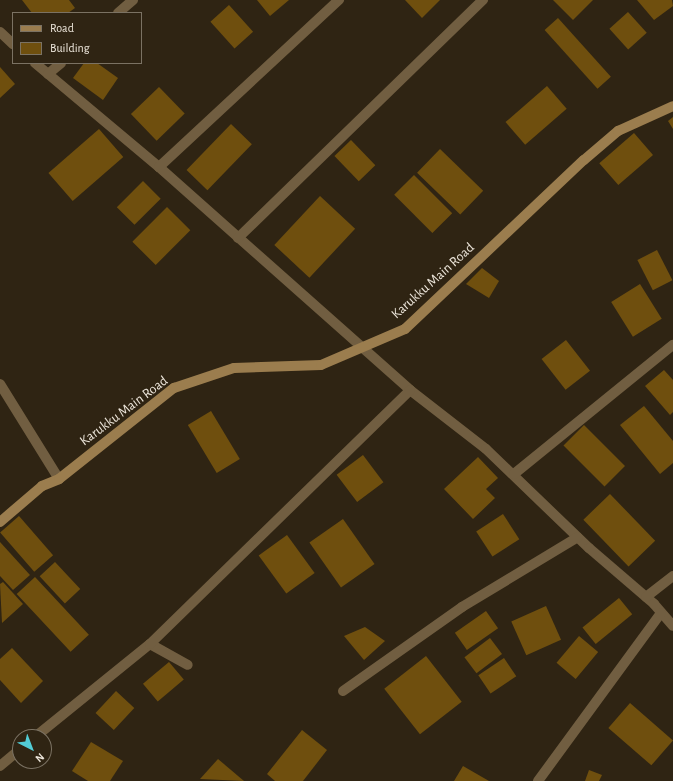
<!DOCTYPE html>
<style>
body{margin:0}
#map{position:relative;width:673px;height:781px;overflow:hidden;background:#2f2413;font-family:"Alegreya Sans",sans-serif}
div>[style]{position:absolute}
.building>*{inset:0;background:#6f4f0e;transform-origin:0 0}
.street>*{height:10px;margin:-5px;padding:0 5px;transform-origin:5px;border-radius:5px;background:#715e41}
.secondary>*{height:10px;margin:-5px;padding:0 5px;transform-origin:5px;border-radius:5px;background:#9b7d4e}
span{translate:-50% -50%;white-space:nowrap;text-align:center;line-height:1.15;-webkit-text-stroke:3px #2f2413;paint-order:stroke}
.street-label{font-size:14px;color:#ede6db}
.legend{position:absolute;left:12px;top:12px;width:130px;height:52px;box-sizing:border-box;background:#2f2413;border:1px solid #7b7263;margin:0;padding:5px 7px;list-style:none;font-size:12px;color:#ede6db}
.legend li{display:flex;align-items:center;gap:8px;height:20px}
.legend b{width:20px;border:1px solid #7b7263}
.north{position:absolute;left:12px;top:729px;width:40px;height:40px;box-sizing:border-box;background:#2f2413;border:1px solid #7b7263;border-radius:50%;rotate:138deg;font-size:11px;font-weight:700;line-height:16px;text-align:center;color:#ede6db}
.north::after{content:'';display:block;margin:auto;width:14px;height:18px;background:#52ccd5;clip-path:polygon(50% 0,100% 100%,50% 72%,0 100%)}
</style>
<div id="map">
<div class="building">
<i style="clip-path:polygon(22px 0,69px 0,75px 8px,68px 13px,32px 13px)"></i>
<i style="clip-path:polygon(257px 0,289px 0,270px 16px)"></i>
<i style="clip-path:polygon(405px 0,440px 0,422px 18px)"></i>
<i style="clip-path:polygon(553px 0,593px 0,573px 20px)"></i>
<i style="clip-path:polygon(637px 0,672px 0,673px 6px,654px 20px)"></i>
<i style="left:229px;top:5px;width:36px;height:25px;rotate:48deg"></i>
<i style="left:628px;top:12px;width:28px;height:25px;rotate:48deg"></i>
<i style="left:558px;top:18px;width:79px;height:18px;rotate:48deg"></i>
<i style="clip-path:polygon(84px 63px,97px 63px,118px 78px,103px 100px,73px 78px)"></i>
<i style="clip-path:polygon(0 67px,15px 84px,0 98px)"></i>
<i style="left:547px;top:86px;width:30px;height:55px;rotate:49deg"></i>
<i style="left:159px;top:87px;width:37px;height:39px;rotate:46deg"></i>
<i style="clip-path:polygon(673px 117px,673px 129px,668px 121px)"></i>
<i style="left:231px;top:124px;width:29px;height:64px;rotate:44deg"></i>
<i style="left:99px;top:129px;width:37px;height:67px;rotate:49deg"></i>
<i style="left:634px;top:133px;width:29px;height:46px;rotate:49deg"></i>
<i style="left:351px;top:140px;width:35px;height:23px;rotate:46deg"></i>
<i style="left:440px;top:149px;width:60px;height:33px;rotate:44deg"></i>
<i style="left:414px;top:175px;width:54px;height:28px;rotate:45deg"></i>
<i style="left:143px;top:181px;width:25px;height:37px;rotate:45deg"></i>
<i style="left:320px;top:196px;width:48px;height:67px;rotate:43deg"></i>
<i style="left:167px;top:207px;width:33px;height:49px;rotate:45deg"></i>
<i style="left:657px;top:250px;width:34px;height:22px;rotate:63deg"></i>
<i style="clip-path:polygon(482px 268px,499px 281px,489px 298px,466px 284px)"></i>
<i style="left:640px;top:284px;width:41px;height:34px;rotate:58deg"></i>
<i style="left:566px;top:340px;width:39px;height:31px;rotate:52deg"></i>
<i style="clip-path:polygon(664px 370px,673px 380px,673px 412px,670px 415px,645px 386px)"></i>
<i style="clip-path:polygon(644px 406px,673px 441px,673px 463px,660px 474px,620px 425px)"></i>
<i style="left:211px;top:411px;width:56px;height:27px;rotate:59deg"></i>
<i style="left:584px;top:425px;width:58px;height:29px;rotate:45deg"></i>
<i style="left:363px;top:455px;width:34px;height:33px;rotate:53deg"></i>
<i style="clip-path:polygon(478px 457px,498px 478px,486px 489px,495px 498px,473px 519px,444px 489px)"></i>
<i style="left:610px;top:494px;width:65px;height:37px;rotate:46deg"></i>
<i style="left:503px;top:514px;width:30px;height:32px;rotate:57deg"></i>
<i style="left:19px;top:516px;width:52px;height:25px;rotate:49deg"></i>
<i style="left:343px;top:519px;width:55px;height:41px;rotate:55deg"></i>
<i style="left:287px;top:535px;width:47px;height:35px;rotate:54deg"></i>
<i style="clip-path:polygon(0 542px,30px 575px,13px 590px,0 576px)"></i>
<i style="left:55px;top:562px;width:37px;height:21px;rotate:47deg"></i>
<i style="left:35px;top:577px;width:79px;height:25px;rotate:47deg"></i>
<i style="clip-path:polygon(3px 582px,23px 604px,2px 623px,0 584px)"></i>
<i style="left:619px;top:598px;width:21px;height:47px;rotate:51deg"></i>
<i style="left:546px;top:606px;width:37px;height:38px;rotate:66deg"></i>
<i style="left:486px;top:611px;width:21px;height:38px;rotate:55deg"></i>
<i style="clip-path:polygon(365px 627px,385px 641px,364px 660px,344px 636px)"></i>
<i style="left:579px;top:636px;width:25px;height:35px;rotate:40deg"></i>
<i style="left:490px;top:638px;width:20px;height:32px;rotate:53deg"></i>
<i style="clip-path:polygon(12px 648px,43px 681px,21px 703px,0 680px,0 659px)"></i>
<i style="left:426px;top:656px;width:58px;height:53px;rotate:52deg"></i>
<i style="left:504px;top:658px;width:22px;height:31px;rotate:56deg"></i>
<i style="left:169px;top:662px;width:23px;height:34px;rotate:50deg"></i>
<i style="left:116px;top:691px;width:25px;height:30px;rotate:43deg"></i>
<i style="left:630px;top:703px;width:57px;height:33px;rotate:41deg"></i>
<i style="clip-path:polygon(302px 730px,327px 750px,303px 781px,275px 781px,267px 774px)"></i>
<i style="clip-path:polygon(91px 742px,123px 761px,110px 781px,88px 781px,72px 771px)"></i>
<i style="clip-path:polygon(218px 759px,244px 781px,200px 779px)"></i>
<i style="clip-path:polygon(463px 766px,489px 781px,454px 781px)"></i>
<i style="clip-path:polygon(589px 770px,602px 775px,599px 781px,585px 781px)"></i>
</div>
<div class="street">
<i style="left:118px;top:13px;width:20px;rotate:-41deg"></i>
<i style="left:0;top:32px;width:18px;rotate:43deg"></i>
<i style="left:35px;top:63px;width:162px;rotate:40deg"></i>
<i style="left:159px;top:167px;width:336px;rotate:41.6deg"></i>
<i style="left:410px;top:390px;width:96px;rotate:37.8deg"></i>
<i style="left:486px;top:449px;width:143px;rotate:43.9deg"></i>
<i style="left:589px;top:548px;width:86px;rotate:40.7deg"></i>
<i style="left:654px;top:604px;width:29px;rotate:49deg"></i>
<i style="left:48px;top:74px;width:17px;rotate:-40deg"></i>
<i style="left:159px;top:167px;width:246px;rotate:-42.9deg"></i>
<i style="left:238px;top:238px;width:342px;rotate:-44.2deg"></i>
<i style="left:0;top:384px;width:112px;rotate:58.2deg"></i>
<i style="left:514px;top:474px;width:205px;rotate:-39.1deg"></i>
<i style="left:646px;top:597px;width:34px;rotate:-38deg"></i>
<i style="left:150px;top:644px;width:43px;rotate:28.9deg"></i>
<i style="left:343px;top:691px;width:146px;rotate:-35.2deg"></i>
<i style="left:462px;top:607px;width:135px;rotate:-31.1deg"></i>
<i style="left:35px;top:737px;width:148px;rotate:-39deg"></i>
<i style="left:150px;top:644px;width:363px;rotate:-44.3deg"></i>
<i style="left:0;top:766px;width:26px;rotate:-40deg"></i>
<i style="left:538px;top:781px;width:208px;rotate:-53.8deg"></i>
</div>
<div class="secondary">
<i style="left:0;top:522px;width:55px;rotate:-40.6deg"></i>
<i style="left:42px;top:486px;width:18px;rotate:-22deg"></i>
<i style="left:59px;top:479px;width:147px;rotate:-38.4deg"></i>
<i style="left:174px;top:388px;width:63px;rotate:-18.4deg"></i>
<i style="left:234px;top:368px;width:87px;rotate:-2deg"></i>
<i style="left:321px;top:365px;width:91px;rotate:-23.2deg"></i>
<i style="left:405px;top:329px;width:246px;rotate:-43.4deg"></i>
<i style="left:584px;top:160px;width:45px;rotate:-40.5deg"></i>
<i style="left:618px;top:131px;width:60px;rotate:-24.4deg"></i>
</div>
<div class="street-label">
<span style="left:433px;top:281px;rotate:-42deg">Karukku Main Road</span>
<span style="left:124px;top:411px;rotate:-37deg">Karukku Main Road</span>
</div>
<ul class="legend">
<li><b style="height:5px;background:#9b7d4e"></b>Road</li>
<li><b style="height:11px;background:#6f4f0e"></b>Building</li>
</ul>
<div class="north">N</div>
</div>
